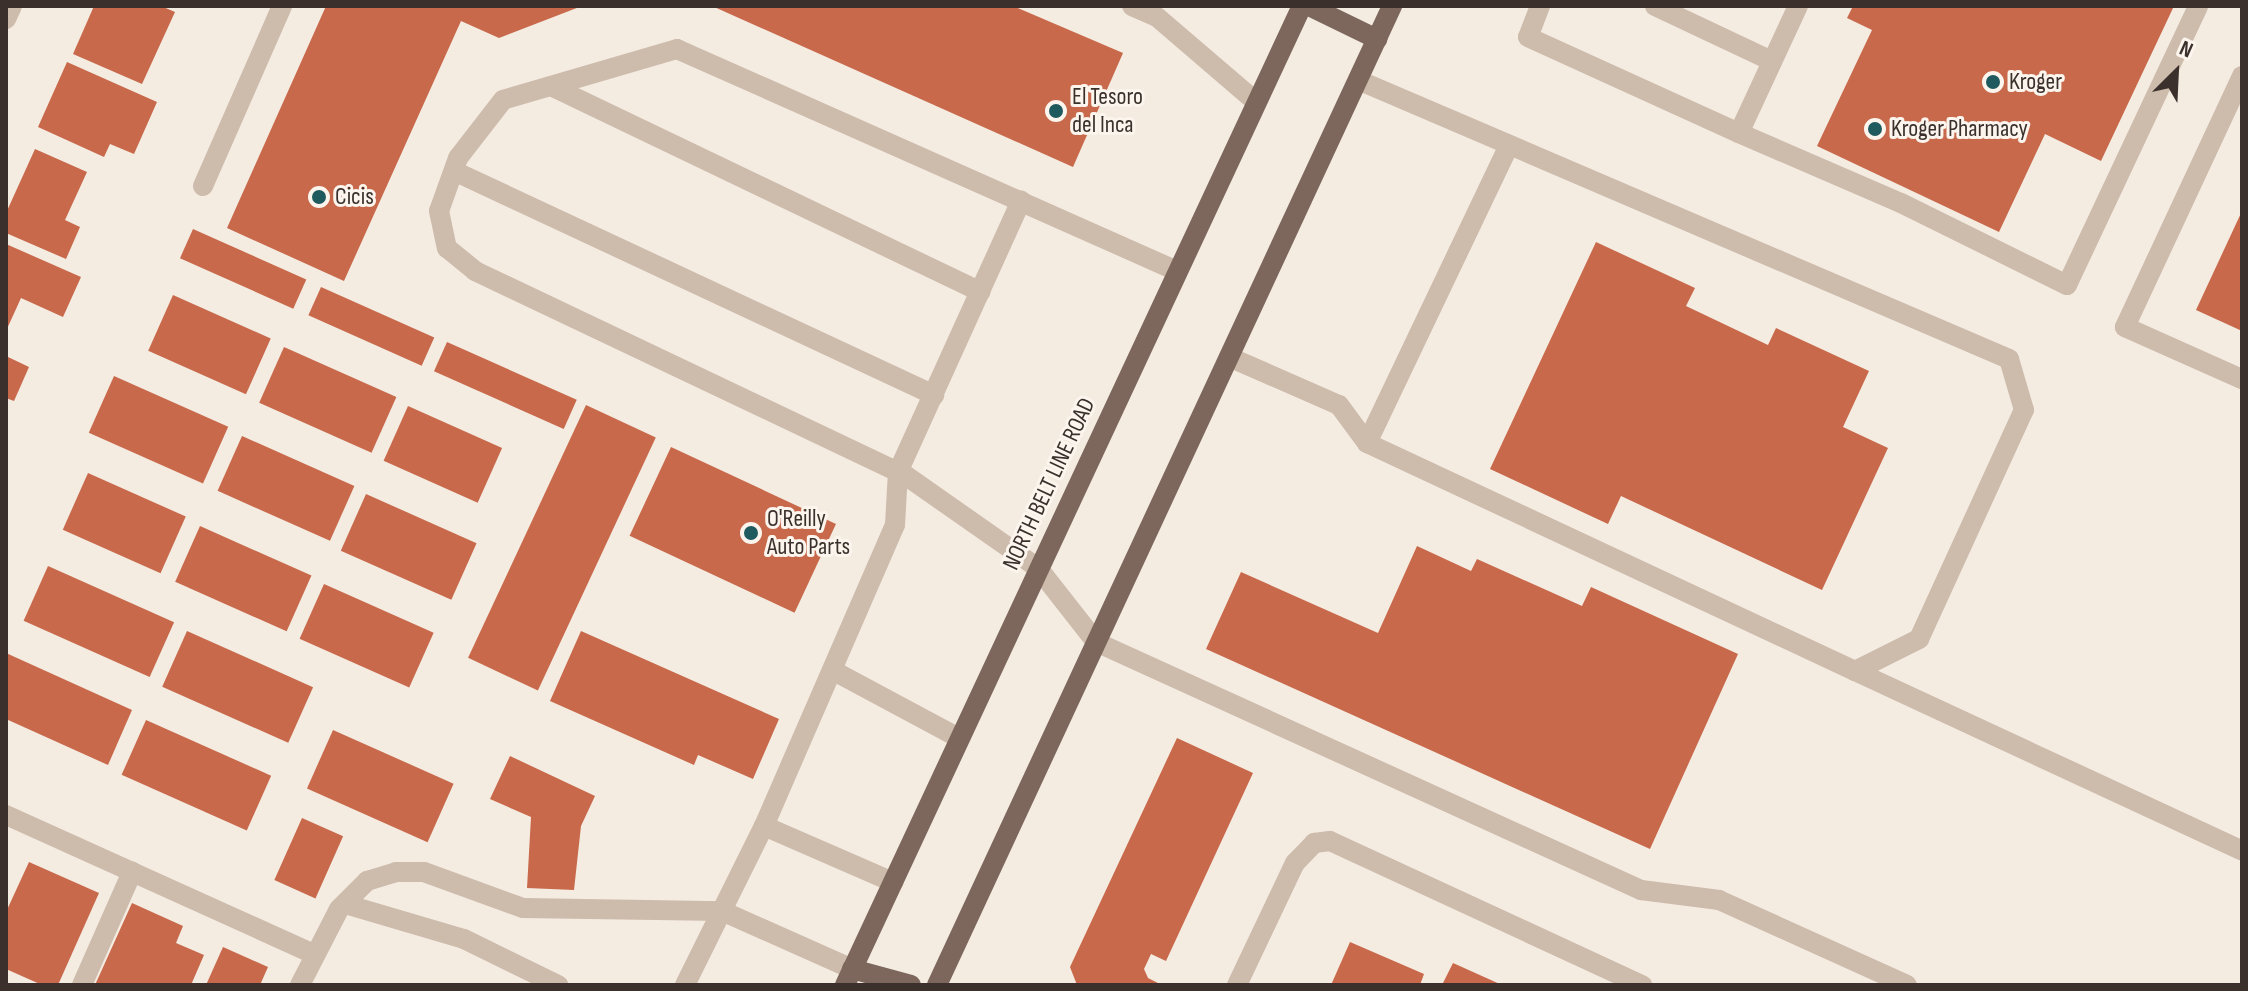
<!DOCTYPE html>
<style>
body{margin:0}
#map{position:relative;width:2248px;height:991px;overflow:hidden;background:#f4ebe1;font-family:"Sofia Sans Condensed",sans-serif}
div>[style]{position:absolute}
.building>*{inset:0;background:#c8694b;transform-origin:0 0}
.lane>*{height:20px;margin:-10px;padding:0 10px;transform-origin:10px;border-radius:10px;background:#cdbbac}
.street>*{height:20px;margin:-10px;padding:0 10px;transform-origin:10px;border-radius:10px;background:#cdbbac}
.primary>*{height:20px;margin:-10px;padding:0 10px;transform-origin:10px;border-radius:10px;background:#7d675c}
.dots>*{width:22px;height:22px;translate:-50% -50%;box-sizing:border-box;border:4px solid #fbf5ee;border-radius:50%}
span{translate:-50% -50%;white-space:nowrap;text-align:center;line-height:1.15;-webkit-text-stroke:6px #fbf5ee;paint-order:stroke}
.poi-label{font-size:24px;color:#3b302b}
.left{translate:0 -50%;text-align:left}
.street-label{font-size:24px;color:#3b302b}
.frame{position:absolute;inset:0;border:8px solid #3b302b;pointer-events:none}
.north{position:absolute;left:2136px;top:32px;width:80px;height:80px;-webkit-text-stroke:6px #fbf5ee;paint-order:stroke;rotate:24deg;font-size:22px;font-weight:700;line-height:32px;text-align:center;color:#3b302b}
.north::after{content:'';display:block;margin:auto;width:28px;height:36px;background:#3b302b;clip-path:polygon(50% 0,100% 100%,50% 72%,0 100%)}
</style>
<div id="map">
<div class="building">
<i style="clip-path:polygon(94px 6px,161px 6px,175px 12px,142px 84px,73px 54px)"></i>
<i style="clip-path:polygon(326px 6px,582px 6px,499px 38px,461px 21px,344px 281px,227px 228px)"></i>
<i style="clip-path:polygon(712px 6px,1013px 6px,1123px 53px,1073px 167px)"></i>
<i style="clip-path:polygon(1853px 6px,2174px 6px,2101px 161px,2045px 134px,1999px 232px,1817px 146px,1872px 30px,1847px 18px)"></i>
<i style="clip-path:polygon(67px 62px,157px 102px,134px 154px,110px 144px,104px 157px,38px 127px)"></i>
<i style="clip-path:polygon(35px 149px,87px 172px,65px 220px,80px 227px,66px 259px,6px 233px,6px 213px)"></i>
<i style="clip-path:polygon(2242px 211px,2242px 331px,2196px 310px)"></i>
<i style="left:193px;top:229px;width:124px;height:32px;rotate:24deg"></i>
<i style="clip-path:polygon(1596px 242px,1695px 288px,1686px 306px,1768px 345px,1776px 328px,1869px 371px,1843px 427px,1888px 448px,1822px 590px,1621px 496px,1608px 524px,1490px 469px)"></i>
<i style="clip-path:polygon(6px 244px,81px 277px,63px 317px,21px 298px,6px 331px)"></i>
<i style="left:321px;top:287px;width:124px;height:31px;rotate:24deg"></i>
<i style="left:173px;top:295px;width:107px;height:61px;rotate:24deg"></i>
<i style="left:447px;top:342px;width:142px;height:32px;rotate:24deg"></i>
<i style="left:284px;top:347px;width:123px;height:61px;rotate:24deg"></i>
<i style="clip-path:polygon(6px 356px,29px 367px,14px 401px,6px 398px)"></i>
<i style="left:114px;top:376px;width:125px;height:62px;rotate:24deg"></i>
<i style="left:586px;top:405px;width:77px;height:279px;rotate:25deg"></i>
<i style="left:408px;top:406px;width:103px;height:60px;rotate:24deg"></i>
<i style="left:242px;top:436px;width:123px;height:60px;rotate:24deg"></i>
<i style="left:671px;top:447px;width:182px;height:98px;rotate:25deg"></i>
<i style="left:88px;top:473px;width:107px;height:62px;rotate:24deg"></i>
<i style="left:366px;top:494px;width:121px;height:62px;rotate:24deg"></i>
<i style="left:200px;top:526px;width:122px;height:61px;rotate:24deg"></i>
<i style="clip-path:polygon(1417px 546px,1471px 571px,1477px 559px,1582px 606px,1591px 587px,1738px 654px,1650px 849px,1206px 649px,1241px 572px,1378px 633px)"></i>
<i style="left:48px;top:566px;width:138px;height:60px;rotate:24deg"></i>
<i style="left:324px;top:584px;width:120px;height:60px;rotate:24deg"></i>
<i style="left:187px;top:631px;width:138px;height:61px;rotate:24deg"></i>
<i style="clip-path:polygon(581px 631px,779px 719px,753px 779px,698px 755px,694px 765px,550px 701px)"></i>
<i style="clip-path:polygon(6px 653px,132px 710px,108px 765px,6px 719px)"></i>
<i style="left:146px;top:720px;width:137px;height:60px;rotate:24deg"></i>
<i style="left:333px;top:730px;width:132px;height:64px;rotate:24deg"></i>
<i style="clip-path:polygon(1177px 738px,1253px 773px,1166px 961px,1151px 954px,1144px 969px,1148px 978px,1162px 985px,1077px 985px,1070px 967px)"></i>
<i style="clip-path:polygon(510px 756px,595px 796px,581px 826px,574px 890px,527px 888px,531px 817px,490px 799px)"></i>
<i style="left:302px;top:818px;width:45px;height:68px;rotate:24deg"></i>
<i style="clip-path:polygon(29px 862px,99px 893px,58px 985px,42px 985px,6px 969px,6px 912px)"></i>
<i style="clip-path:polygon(132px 903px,183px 926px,176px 943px,204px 955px,191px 985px,95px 985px)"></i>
<i style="clip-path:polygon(1350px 942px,1424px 974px,1420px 985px,1331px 985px)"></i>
<i style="clip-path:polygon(223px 947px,268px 967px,260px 985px,206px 985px)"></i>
<i style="clip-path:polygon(1453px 963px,1502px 985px,1442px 985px)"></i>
</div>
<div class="lane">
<i style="left:1132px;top:6px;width:27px;rotate:24deg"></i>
<i style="left:1157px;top:17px;width:130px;rotate:40.6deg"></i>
<i style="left:1540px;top:6px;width:33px;rotate:111deg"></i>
<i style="left:1528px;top:37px;width:232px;rotate:24.5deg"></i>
<i style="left:1739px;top:133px;width:140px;rotate:-65.1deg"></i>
<i style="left:1655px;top:6px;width:129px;rotate:25.2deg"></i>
<i style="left:2242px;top:76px;width:277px;rotate:115deg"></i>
<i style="left:2125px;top:327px;width:128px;rotate:24deg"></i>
<i style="left:553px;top:87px;width:474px;rotate:25.6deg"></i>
<i style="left:1739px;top:133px;width:176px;rotate:23.4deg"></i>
<i style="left:1901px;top:203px;width:185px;rotate:26.3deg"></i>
<i style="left:2067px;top:285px;width:308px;rotate:-64.8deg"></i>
<i style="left:454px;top:171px;width:530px;rotate:25.02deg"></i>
<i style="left:203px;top:186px;width:197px;rotate:-66.3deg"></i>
<i style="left:1177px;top:271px;width:547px;rotate:-156.06deg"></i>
<i style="left:677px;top:49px;width:181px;rotate:163.7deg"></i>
<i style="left:503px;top:100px;width:73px;rotate:127.8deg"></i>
<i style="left:458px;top:158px;width:56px;rotate:109.7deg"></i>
<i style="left:439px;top:211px;width:38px;rotate:78deg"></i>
<i style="left:447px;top:248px;width:36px;rotate:39deg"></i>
<i style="left:475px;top:271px;width:476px;rotate:25.4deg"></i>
<i style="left:905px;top:475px;width:162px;rotate:35deg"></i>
<i style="left:1038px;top:568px;width:94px;rotate:51.9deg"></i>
<i style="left:1096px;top:642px;width:599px;rotate:24.47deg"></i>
<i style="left:1641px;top:890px;width:79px;rotate:7.3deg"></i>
<i style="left:1719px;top:900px;width:206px;rotate:24.3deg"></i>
<i style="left:1229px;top:357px;width:120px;rotate:23.6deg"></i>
<i style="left:1339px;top:405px;width:47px;rotate:53.6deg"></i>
<i style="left:1367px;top:443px;width:539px;rotate:25.04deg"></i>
<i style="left:1855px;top:671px;width:72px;rotate:-26.6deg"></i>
<i style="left:1919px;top:639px;width:252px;rotate:-65.4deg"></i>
<i style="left:2024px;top:410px;width:53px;rotate:-106.4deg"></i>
<i style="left:2009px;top:359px;width:708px;rotate:-156.8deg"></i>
<i style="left:1367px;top:443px;width:330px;rotate:-64.5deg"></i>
<i style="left:832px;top:670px;width:144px;rotate:28.2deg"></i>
<i style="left:1855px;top:671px;width:427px;rotate:24.9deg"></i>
<i style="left:6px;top:815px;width:336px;rotate:24.3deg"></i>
<i style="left:764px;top:826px;width:141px;rotate:23.5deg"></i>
<i style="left:345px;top:904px;width:124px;rotate:16.4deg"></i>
<i style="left:464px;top:939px;width:105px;rotate:26.1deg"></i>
<i style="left:82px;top:985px;width:124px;rotate:-66.1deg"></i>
<i style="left:300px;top:985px;width:85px;rotate:-62.8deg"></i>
<i style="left:339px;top:909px;width:40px;rotate:-45deg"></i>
<i style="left:367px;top:881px;width:30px;rotate:-17deg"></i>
<i style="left:396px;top:872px;width:28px"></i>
<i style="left:424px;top:872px;width:105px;rotate:20deg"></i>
<i style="left:523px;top:908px;width:199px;rotate:0.9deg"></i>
<i style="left:722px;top:911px;width:142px;rotate:24deg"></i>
<i style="left:685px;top:985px;width:178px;rotate:-63.6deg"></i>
<i style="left:764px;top:826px;width:328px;rotate:-66.5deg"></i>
<i style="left:895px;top:525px;width:53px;rotate:-86.8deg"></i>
<i style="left:898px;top:472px;width:298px;rotate:-65.6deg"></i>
<i style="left:1237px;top:985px;width:135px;rotate:-64.6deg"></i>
<i style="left:1295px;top:863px;width:28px;rotate:-46deg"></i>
<i style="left:1314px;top:843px;width:16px;rotate:-7deg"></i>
<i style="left:1330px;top:841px;width:344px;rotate:24.8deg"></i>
</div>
<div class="street">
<i style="left:6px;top:19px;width:14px;rotate:-65deg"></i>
</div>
<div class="primary">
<i style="left:1309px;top:6px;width:76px;rotate:25.9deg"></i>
<i style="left:852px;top:969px;width:61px;rotate:15.2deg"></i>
<i style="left:845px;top:985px;width:1080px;rotate:-64.98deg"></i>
<i style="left:937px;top:985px;width:1080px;rotate:-65.07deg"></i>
</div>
<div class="dots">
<i style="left:1993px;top:82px;background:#1f5a5e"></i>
<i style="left:1056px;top:111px;background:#1f5a5e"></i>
<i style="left:1875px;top:129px;background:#1f5a5e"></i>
<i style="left:319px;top:197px;background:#1f5a5e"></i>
<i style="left:751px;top:533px;background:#1f5a5e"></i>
</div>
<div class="poi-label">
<span class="left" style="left:2009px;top:82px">Kroger</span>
<span class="left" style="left:1072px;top:111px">El Tesoro<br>del Inca</span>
<span class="left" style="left:1891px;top:129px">Kroger Pharmacy</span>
<span class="left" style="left:335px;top:197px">Cicis</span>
<span class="left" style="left:767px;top:533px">O'Reilly<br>Auto Parts</span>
</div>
<div class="street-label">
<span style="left:1049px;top:484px;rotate:-65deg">NORTH BELT LINE ROAD</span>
</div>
<div class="frame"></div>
<div class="north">N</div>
</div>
